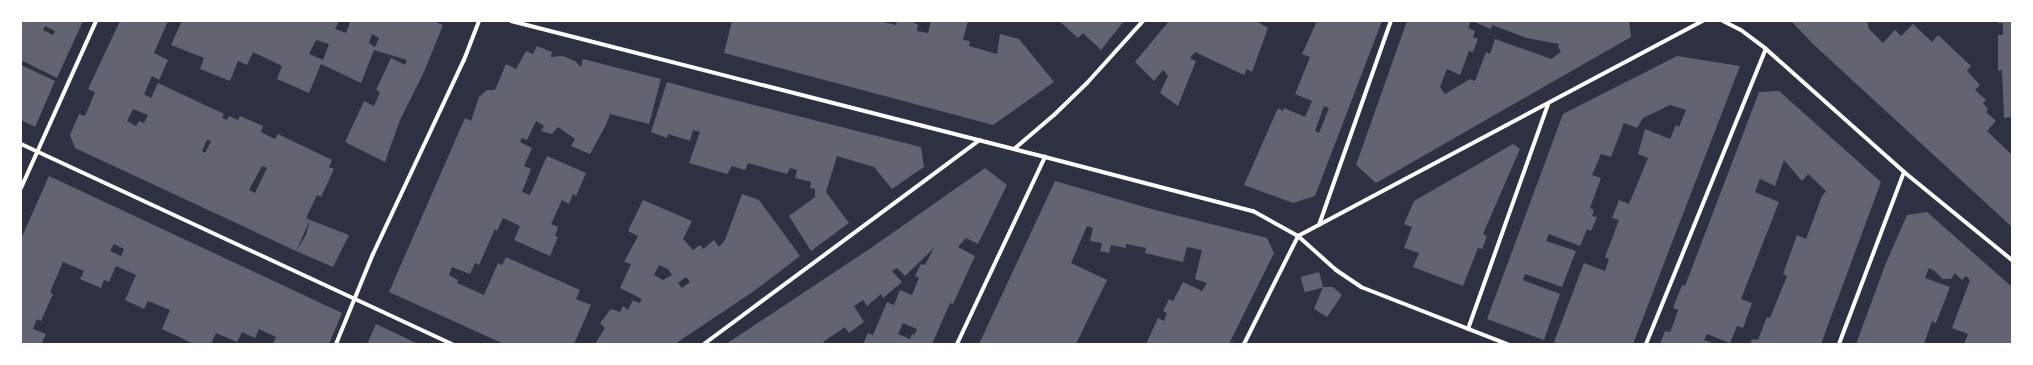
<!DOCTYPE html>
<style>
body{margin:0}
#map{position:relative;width:2033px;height:365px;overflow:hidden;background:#2d3142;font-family:Commissioner,sans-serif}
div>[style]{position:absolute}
.building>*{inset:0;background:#626471;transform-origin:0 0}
.minor>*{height:4px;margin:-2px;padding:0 2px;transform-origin:2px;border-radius:2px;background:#fff}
span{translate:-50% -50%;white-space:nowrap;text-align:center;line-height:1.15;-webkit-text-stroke:3.5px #fff;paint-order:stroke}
.frame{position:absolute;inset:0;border:22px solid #fff;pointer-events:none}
</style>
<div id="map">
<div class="building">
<i style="clip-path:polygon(evenodd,21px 21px,38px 22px,39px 21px,83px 21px,57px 78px,21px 60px,21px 21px,45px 26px,55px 31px,53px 35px,43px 30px,45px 26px)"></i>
<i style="clip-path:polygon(evenodd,120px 21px,168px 21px,154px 53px,168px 60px,159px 80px,152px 76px,144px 94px,151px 98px,158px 83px,224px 114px,222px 118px,227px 120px,229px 116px,238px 120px,240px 116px,263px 126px,261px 132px,275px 139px,278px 134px,332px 160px,329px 167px,334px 169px,321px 197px,317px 195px,306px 218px,310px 220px,296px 251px,306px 235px,310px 220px,349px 235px,333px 267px,296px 251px,75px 148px,70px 135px,79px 114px,85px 116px,95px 92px,88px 89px,120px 21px,133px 109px,148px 115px,144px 123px,139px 121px,136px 126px,127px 121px,133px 109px,120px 21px,207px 140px,211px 141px,205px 153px,202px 151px,207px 140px,120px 21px,262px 166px,267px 168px,255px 193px,249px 190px,262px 166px)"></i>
<i style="clip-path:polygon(evenodd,182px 21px,339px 21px,335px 29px,346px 33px,350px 22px,347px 21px,433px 21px,443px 25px,424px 72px,400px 120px,385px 162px,345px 142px,364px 101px,374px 106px,380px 92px,376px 90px,391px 58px,405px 65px,407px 60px,374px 50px,361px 83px,321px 64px,309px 93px,277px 79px,282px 66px,253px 52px,247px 65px,238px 61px,230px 81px,200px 69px,204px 58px,171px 45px,182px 21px,372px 34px,379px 38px,375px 47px,369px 43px,372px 34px,182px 21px,316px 40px,329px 44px,323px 60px,309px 54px,316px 40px)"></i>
<i style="clip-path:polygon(732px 21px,879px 21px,896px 25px,897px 21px,914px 21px,914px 23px,918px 24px,917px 31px,928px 33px,931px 21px,968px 21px,963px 40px,970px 41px,969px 46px,997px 54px,1000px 34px,1019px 39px,1054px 82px,993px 125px,724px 53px)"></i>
<i style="clip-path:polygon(1059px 21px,1124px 21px,1101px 50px,1083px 33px,1078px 38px)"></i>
<i style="clip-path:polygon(1169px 21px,1256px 21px,1268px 28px,1252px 72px,1247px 69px,1244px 75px,1195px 52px,1190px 58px,1196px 61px,1178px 106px,1160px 93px,1168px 76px,1163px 70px,1154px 81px,1135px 62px)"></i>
<i style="clip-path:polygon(evenodd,1317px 21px,1382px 21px,1315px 196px,1293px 203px,1244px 185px,1278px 108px,1283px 111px,1284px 108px,1305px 117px,1312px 101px,1295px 94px,1310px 57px,1302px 54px,1317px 21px,1324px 106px,1329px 108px,1319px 133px,1315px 131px,1324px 106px)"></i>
<i style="clip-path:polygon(1407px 21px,1471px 21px,1468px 28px,1475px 31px,1473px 37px,1478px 39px,1473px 52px,1469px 51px,1460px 75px,1447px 69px,1440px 87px,1445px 94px,1470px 79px,1475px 81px,1486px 52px,1490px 54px,1495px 39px,1551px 59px,1561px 52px,1558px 47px,1559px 44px,1527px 38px,1492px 25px,1491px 29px,1472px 21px,1629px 21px,1631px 37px,1376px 183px,1356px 165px)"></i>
<i style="clip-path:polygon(1791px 21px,1867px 21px,1869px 29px,1883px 43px,1895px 30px,1901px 36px,1913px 24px,1932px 42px,1938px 35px,1971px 66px,1967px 71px,1980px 85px,1975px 90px,1986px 100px,1983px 103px,1988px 109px,1986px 112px,1996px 121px,1987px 131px,2012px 155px,2012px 227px,1814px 45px)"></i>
<i style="clip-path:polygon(1998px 21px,2012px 21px,2012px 117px,2004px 118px,2002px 70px,1998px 71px,1998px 35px,2003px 35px,2003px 23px,1998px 23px)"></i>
<i style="clip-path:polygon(537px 46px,552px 52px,551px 57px,563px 56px,575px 61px,581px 67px,583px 59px,661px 79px,649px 124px,610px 114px,606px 125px,590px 154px,571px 146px,575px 139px,558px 127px,552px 134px,541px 131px,544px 126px,536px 121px,527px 140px,522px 138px,520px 142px,532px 148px,524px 166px,531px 169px,522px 192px,530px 195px,547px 156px,586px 173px,576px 196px,573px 194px,569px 204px,562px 200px,551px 224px,558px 227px,555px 236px,558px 237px,550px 256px,514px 240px,520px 226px,503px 218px,497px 231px,495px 229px,479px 265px,475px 263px,470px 274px,452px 267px,449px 275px,458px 280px,457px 283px,484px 295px,498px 263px,502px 265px,506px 257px,580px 290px,576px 299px,591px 305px,574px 344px,504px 344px,389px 292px,465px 118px,471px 121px,479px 97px,487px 90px,495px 90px,506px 64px,516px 69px,526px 51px,533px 54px)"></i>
<i style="clip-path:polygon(1677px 56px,1740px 66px,1633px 344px,1560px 344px,1554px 342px,1584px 263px,1605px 271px,1609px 259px,1605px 257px,1619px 220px,1612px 218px,1619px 200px,1629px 204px,1648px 158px,1638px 154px,1645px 129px,1670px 139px,1676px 125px,1679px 127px,1686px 110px,1670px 105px,1643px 118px,1637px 128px,1624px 123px,1611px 157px,1601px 154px,1592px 175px,1601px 178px,1590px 208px,1594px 210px,1592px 216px,1597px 217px,1591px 231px,1587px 229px,1580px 246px,1549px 234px,1546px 241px,1576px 251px,1562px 287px,1525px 274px,1523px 280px,1560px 294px,1544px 340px,1487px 319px,1563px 114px)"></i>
<i style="clip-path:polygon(21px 65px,55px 81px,35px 127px,21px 120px)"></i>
<i style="clip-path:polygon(667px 82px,707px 93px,921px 147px,924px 167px,892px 189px,874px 167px,837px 156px,826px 192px,849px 223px,811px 251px,789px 216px,815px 197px,815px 189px,810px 188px,811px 182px,795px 178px,797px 170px,790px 168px,787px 174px,748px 163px,745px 170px,732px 166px,727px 174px,689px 163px,700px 132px,693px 130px,690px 141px,668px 134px,667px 138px,651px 132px)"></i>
<i style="clip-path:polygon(1779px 91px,1881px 182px,1821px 344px,1750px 344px,1752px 339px,1758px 340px,1767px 317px,1770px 318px,1787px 276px,1783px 274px,1797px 235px,1806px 239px,1822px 196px,1826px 191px,1808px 174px,1802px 181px,1784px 160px,1775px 186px,1760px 179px,1755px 192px,1779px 202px,1741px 299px,1752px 303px,1743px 328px,1737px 326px,1730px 343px,1707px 334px,1704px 340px,1715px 344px,1660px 344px,1665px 331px,1670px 332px,1672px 328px,1678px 310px,1673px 308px,1682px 285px,1685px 286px,1759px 92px)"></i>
<i style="clip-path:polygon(1513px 144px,1520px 149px,1483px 234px,1487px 236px,1482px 249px,1478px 248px,1463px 286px,1413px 267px,1419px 253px,1404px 248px,1412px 227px,1404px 224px,1414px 201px)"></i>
<i style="clip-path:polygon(evenodd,985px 168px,1007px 185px,978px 244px,966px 238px,958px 247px,975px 256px,953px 304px,950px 303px,932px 344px,863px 344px,868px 333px,873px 335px,887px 302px,894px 305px,900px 290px,912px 295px,919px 278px,915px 276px,921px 264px,925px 265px,934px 248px,905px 276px,897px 268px,892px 271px,902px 282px,883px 298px,881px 294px,867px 306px,863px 300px,854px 306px,864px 322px,849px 333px,845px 327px,823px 342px,827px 344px,726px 344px,871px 248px,985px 168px,903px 323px,917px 329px,914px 335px,912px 334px,910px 339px,898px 334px,903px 323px)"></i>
<i style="clip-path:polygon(evenodd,49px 176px,342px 313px,329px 344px,273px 344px,276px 337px,259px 329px,255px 338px,242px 332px,237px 342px,216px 333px,211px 344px,194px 344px,162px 329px,170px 310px,148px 301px,144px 309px,125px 300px,136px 275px,116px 266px,109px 282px,104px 280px,101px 288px,80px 279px,84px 271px,63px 262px,50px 292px,53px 294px,41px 321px,37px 319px,33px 329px,46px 334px,42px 343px,44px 344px,21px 344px,21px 239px,49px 176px,114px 244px,124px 249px,121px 256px,110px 251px,114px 244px)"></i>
<i style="clip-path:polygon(1055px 181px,1155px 210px,1267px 238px,1274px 253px,1229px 344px,1146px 344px,1158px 318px,1164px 321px,1167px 313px,1163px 311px,1169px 299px,1173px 301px,1183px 282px,1202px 291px,1207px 283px,1195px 279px,1202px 250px,1187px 247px,1183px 262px,1145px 253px,1146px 248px,1126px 244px,1126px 248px,1111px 245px,1109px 253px,1100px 251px,1102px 243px,1090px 241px,1093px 228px,1087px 226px,1071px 263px,1107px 280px,1076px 344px,979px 344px)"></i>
<i style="clip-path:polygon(evenodd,742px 194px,759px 200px,800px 256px,754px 291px,675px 344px,595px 344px,605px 328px,600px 323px,611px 309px,620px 312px,623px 306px,628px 310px,633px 300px,639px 303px,642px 299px,620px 288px,631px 264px,624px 262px,638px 236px,628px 231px,643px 200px,692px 221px,683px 239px,693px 250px,700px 245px,703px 249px,714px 240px,719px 247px,725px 240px,742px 194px,659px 265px,668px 269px,672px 275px,663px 280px,654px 275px,659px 265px,742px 194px,686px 277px,690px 282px,682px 288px,678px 283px,686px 277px)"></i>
<i style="clip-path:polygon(1927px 212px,2012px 287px,2012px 344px,1964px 344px,1968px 334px,1952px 328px,1970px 280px,1966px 276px,1962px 280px,1955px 273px,1951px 279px,1942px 279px,1935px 271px,1929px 268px,1925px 278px,1950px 287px,1936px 323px,1932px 321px,1924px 344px,1856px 344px,1886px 263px,1907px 215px)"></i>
<i style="left:1319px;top:272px;width:16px;height:19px;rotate:75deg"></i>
<i style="clip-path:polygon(1323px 287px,1333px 287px,1342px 295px,1327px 317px,1314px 309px)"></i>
<i style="clip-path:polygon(376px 324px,418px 344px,367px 344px)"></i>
</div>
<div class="minor">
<i style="left:511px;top:21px;width:551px;rotate:14.29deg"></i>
<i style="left:1045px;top:157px;width:215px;rotate:14.6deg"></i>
<i style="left:1253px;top:211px;width:51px;rotate:29.1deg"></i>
<i style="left:1298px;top:236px;width:51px;rotate:41.8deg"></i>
<i style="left:1336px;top:270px;width:30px;rotate:34deg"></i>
<i style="left:1361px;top:287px;width:157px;rotate:21.3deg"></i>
<i style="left:1723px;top:21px;width:20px;rotate:27deg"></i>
<i style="left:1741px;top:30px;width:31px;rotate:37deg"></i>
<i style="left:1766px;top:49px;width:185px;rotate:41.7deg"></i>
<i style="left:1904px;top:172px;width:139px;rotate:39.2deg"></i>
<i style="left:21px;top:144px;width:475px;rotate:24.9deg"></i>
<i style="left:1014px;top:149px;width:52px;rotate:-40.4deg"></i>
<i style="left:1054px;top:115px;width:46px;rotate:-44.1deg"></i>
<i style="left:1087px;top:83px;width:84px;rotate:-47.9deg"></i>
<i style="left:21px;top:188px;width:183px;rotate:-65.8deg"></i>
<i style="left:1319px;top:225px;width:216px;rotate:-70.6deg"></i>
<i style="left:1468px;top:329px;width:239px;rotate:-70.4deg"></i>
<i style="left:336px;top:344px;width:97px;rotate:-67.7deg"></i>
<i style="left:373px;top:254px;width:214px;rotate:-64.9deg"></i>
<i style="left:464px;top:60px;width:42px;rotate:-69deg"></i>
<i style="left:704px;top:344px;width:343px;rotate:-36.5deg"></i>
<i style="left:957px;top:344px;width:207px;rotate:-64.8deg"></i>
<i style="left:1244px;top:344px;width:121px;rotate:-63.4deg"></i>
<i style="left:1298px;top:236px;width:458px;rotate:-28deg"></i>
<i style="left:1646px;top:344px;width:318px;rotate:-67.9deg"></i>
<i style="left:1839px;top:344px;width:184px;rotate:-69.3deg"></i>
</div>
<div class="frame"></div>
</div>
